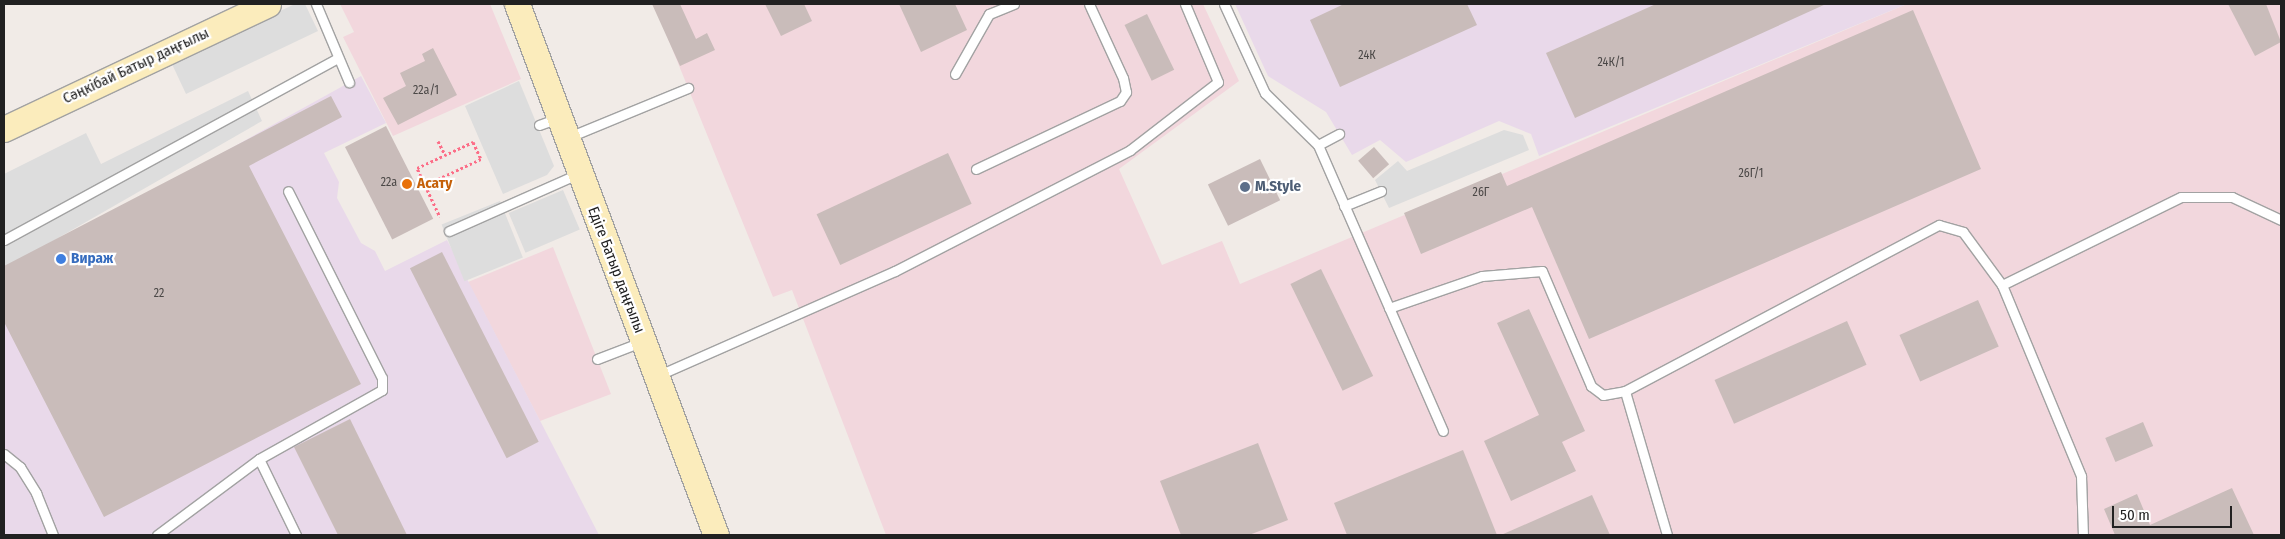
<!DOCTYPE html>
<meta charset="utf-8">
<style>
body{margin:0}
#map{position:relative;width:2285px;height:539px;overflow:hidden;background:#f1ebe7;font-family:"Fira Sans Condensed",sans-serif}
div>[style]{position:absolute}
.commercial>*{inset:0;background:#f2d7dd}
.industrial>*{inset:0;background:#e9d9ea}
.parking>*{inset:0;background:#ddd;transform-origin:0 0}
.building>*{inset:0;background:#c9bcba;transform-origin:0 0}
.path>*{height:3px;margin-top:-1.5px;transform-origin:0;background:repeating-linear-gradient(90deg,#fc6d87 0 2.5px,transparent 0 5px)}
.roads{filter:drop-shadow(1px 0 #a2a2a2) drop-shadow(-1px 0 #a2a2a2) drop-shadow(0 1px #a2a2a2) drop-shadow(0 -1px #a2a2a2)}
.lane>*{height:9px;margin:-4.5px;padding:0 4.5px;transform-origin:4.5px;border-radius:4.5px;background:#fff}
.secondary>*{height:25px;margin:-12.5px;padding:0 12.5px;transform-origin:12.5px;border-radius:12.5px;background:#fbecbc}
.dots>*{width:14px;height:14px;translate:-50% -50%;box-sizing:border-box;border:2px solid #fff;border-radius:50%}
span{translate:-50% -50%;white-space:nowrap;text-align:center;line-height:1.15;-webkit-text-stroke:4.5px #fff;paint-order:stroke}
.number-label{font-size:12px;color:#4b4847}
.number-label span{-webkit-text-stroke-width:0}
.street-label{font-size:15px;color:#212121}
.food-label{font-size:15px;color:#c56008;font-weight:700}
.left{translate:0 -50%;text-align:left}
.service-label{font-size:15px;color:#4e5e75;font-weight:700}
.shop-label{font-size:15px;color:#366cbe;font-weight:700}
.frame{position:absolute;inset:0;border:5px solid #212121;pointer-events:none}
.scale{position:absolute;left:2112px;top:506px;width:120px;height:22px;box-sizing:border-box;border:2px solid #212121;border-top:0;padding-left:6px;font-size:15px;line-height:18px;white-space:nowrap;color:#212121;-webkit-text-stroke:4px #fff;paint-order:stroke}
</style>
<div id="map">
<div class="commercial">
<i style="clip-path:polygon(340px 4px,490px 4px,521px 79px,393px 136px,343px 37px,354px 32px)"></i>
<i style="clip-path:polygon(654px 4px,1203px 4px,1239px 81px,1119px 169px,1162px 265px,1222px 241px,1240px 284px,1907px 4px,2281px 4px,2281px 535px,886px 535px,792px 290px,773px 297px)"></i>
<i style="clip-path:polygon(553px 247px,611px 394px,540px 421px,468px 282px)"></i>
</div>
<div class="industrial">
<i style="clip-path:polygon(1235px 4px,1907px 4px,1539px 156px,1531px 134px,1499px 121px,1406px 162px,1380px 140px,1352px 155px,1326px 112px,1268px 76px)"></i>
<i style="clip-path:polygon(361px 76px,386px 123px,324px 153px,339px 182px,337px 198px,361px 243px,375px 251px,385px 271px,447px 240px,599px 535px,4px 535px,4px 274px)"></i>
</div>
<div class="parking">
<i style="clip-path:polygon(295px 4px,305px 4px,318px 31px,186px 94px,171px 62px)"></i>
<i style="clip-path:polygon(519px 81px,554px 166px,547px 175px,503px 194px,465px 106px)"></i>
<i style="clip-path:polygon(248px 91px,262px 121px,4px 269px,4px 174px,86px 133px,101px 164px)"></i>
<i style="clip-path:polygon(1504px 130px,1523px 135px,1529px 150px,1389px 208px,1375px 180px,1398px 161px,1407px 171px)"></i>
<i style="left:563px;top:190px;width:43px;height:59px;rotate:67deg"></i>
<i style="left:500px;top:201px;width:61px;height:63px;rotate:68deg"></i>
</div>
<div class="building">
<i style="clip-path:polygon(652px 4px,680px 4px,696px 39px,707px 33px,715px 50px,680px 66px)"></i>
<i style="clip-path:polygon(765px 4px,804px 4px,812px 21px,781px 36px)"></i>
<i style="clip-path:polygon(899px 4px,955px 4px,967px 30px,921px 52px)"></i>
<i style="clip-path:polygon(1344px 4px,1467px 4px,1477px 25px,1340px 87px,1310px 20px)"></i>
<i style="clip-path:polygon(1656px 4px,1826px 4px,1575px 118px,1546px 53px)"></i>
<i style="clip-path:polygon(2228px 4px,2266px 4px,2281px 42px,2255px 56px)"></i>
<i style="clip-path:polygon(1913px 10px,1981px 169px,1589px 339px,1532px 207px,1421px 254px,1404px 213px,1501px 172px,1507px 186px)"></i>
<i style="left:1147px;top:14px;width:62px;height:25px;rotate:64deg"></i>
<i style="clip-path:polygon(433px 48px,457px 95px,398px 125px,383px 98px,406px 86px,400px 73px,425px 61px,422px 54px)"></i>
<i style="clip-path:polygon(331px 96px,342px 117px,249px 166px,361px 384px,104px 517px,4px 322px,4px 266px)"></i>
<i style="left:386px;top:126px;width:104px;height:46px;rotate:63deg"></i>
<i style="left:1374px;top:147px;width:23px;height:21px;rotate:49deg"></i>
<i style="left:948px;top:153px;width:56px;height:145px;rotate:65deg"></i>
<i style="left:1260px;top:159px;width:46px;height:58px;rotate:64deg"></i>
<i style="left:442px;top:252px;width:213px;height:36px;rotate:63deg"></i>
<i style="left:1321px;top:269px;width:119px;height:34px;rotate:64deg"></i>
<i style="left:1978px;top:300px;width:51px;height:86px;rotate:66deg"></i>
<i style="clip-path:polygon(1529px 309px,1585px 431px,1562px 442px,1576px 471px,1511px 501px,1484px 441px,1539px 415px,1497px 323px)"></i>
<i style="left:1847px;top:321px;width:48px;height:145px;rotate:66deg"></i>
<i style="clip-path:polygon(350px 419px,407px 535px,338px 535px,294px 447px)"></i>
<i style="left:2143px;top:422px;width:26px;height:41px;rotate:67deg"></i>
<i style="clip-path:polygon(1258px 443px,1288px 520px,1249px 535px,1181px 535px,1160px 481px)"></i>
<i style="clip-path:polygon(1463px 450px,1497px 535px,1347px 535px,1334px 503px)"></i>
<i style="clip-path:polygon(2232px 488px,2254px 535px,2115px 535px,2104px 509px,2137px 494px,2150px 525px)"></i>
<i style="clip-path:polygon(1592px 495px,1610px 535px,1501px 535px)"></i>
</div>
<div class="path">
<i style="left:438px;top:141px;width:16px;rotate:63deg"></i>
<i style="left:473px;top:142px;width:19px;rotate:65deg"></i>
<i style="left:481px;top:159px;width:62px;rotate:155.1deg"></i>
<i style="left:425px;top:185px;width:19px;rotate:-115deg"></i>
<i style="left:417px;top:168px;width:62px;rotate:-24.9deg"></i>
<i style="left:425px;top:185px;width:35px;rotate:65deg"></i>
</div>
<div class="roads">
<div class="lane">
<i style="left:316px;top:4px;width:85px;rotate:67.1deg"></i>
<i style="left:1224px;top:4px;width:98px;rotate:65.3deg"></i>
<i style="left:1265px;top:93px;width:74px;rotate:44.5deg"></i>
<i style="left:1318px;top:145px;width:312px;rotate:66.4deg"></i>
<i style="left:955px;top:74px;width:69px;rotate:-60.5deg"></i>
<i style="left:989px;top:14px;width:27px;rotate:-22deg"></i>
<i style="left:539px;top:125px;width:20px;rotate:-20deg"></i>
<i style="left:569px;top:137px;width:129px;rotate:-22.4deg"></i>
<i style="left:1318px;top:145px;width:24px;rotate:-28deg"></i>
<i style="left:976px;top:169px;width:159px;rotate:-25.3deg"></i>
<i style="left:1120px;top:101px;width:11px;rotate:-56deg"></i>
<i style="left:1126px;top:92px;width:14px;rotate:-102deg"></i>
<i style="left:1123px;top:78px;width:81px;rotate:-114.7deg"></i>
<i style="left:1344px;top:206px;width:40px;rotate:-22deg"></i>
<i style="left:449px;top:231px;width:143px;rotate:-23.9deg"></i>
<i style="left:4px;top:240px;width:380px;rotate:-28.6deg"></i>
<i style="left:2002px;top:285px;width:199px;rotate:-26.2deg"></i>
<i style="left:2181px;top:197px;width:51px"></i>
<i style="left:2232px;top:197px;width:54px;rotate:25.1deg"></i>
<i style="left:1389px;top:308px;width:98px;rotate:-19deg"></i>
<i style="left:1482px;top:276px;width:60px;rotate:-4.8deg"></i>
<i style="left:1542px;top:271px;width:125px;rotate:66.9deg"></i>
<i style="left:1591px;top:386px;width:15px;rotate:37deg"></i>
<i style="left:1603px;top:395px;width:22px;rotate:-10deg"></i>
<i style="left:597px;top:359px;width:47px;rotate:-21.1deg"></i>
<i style="left:659px;top:375px;width:258px;rotate:-23.8deg"></i>
<i style="left:895px;top:271px;width:264px;rotate:-27.2deg"></i>
<i style="left:1130px;top:150px;width:111px;rotate:-37.7deg"></i>
<i style="left:1218px;top:82px;width:85px;rotate:-112.9deg"></i>
<i style="left:4px;top:454px;width:21px;rotate:39deg"></i>
<i style="left:20px;top:467px;width:31px;rotate:58deg"></i>
<i style="left:36px;top:493px;width:45px;rotate:68deg"></i>
<i style="left:259px;top:459px;width:85px;rotate:64deg"></i>
<i style="left:157px;top:535px;width:127px;rotate:-36.7deg"></i>
<i style="left:259px;top:459px;width:141px;rotate:-29.3deg"></i>
<i style="left:382px;top:390px;width:12px;rotate:-90deg"></i>
<i style="left:382px;top:378px;width:209px;rotate:-116.7deg"></i>
<i style="left:1667px;top:535px;width:150px;rotate:-106.3deg"></i>
<i style="left:1625px;top:391px;width:355px;rotate:-27.9deg"></i>
<i style="left:1939px;top:225px;width:25px;rotate:16deg"></i>
<i style="left:1963px;top:232px;width:66px;rotate:53.7deg"></i>
<i style="left:2002px;top:285px;width:207px;rotate:67.5deg"></i>
<i style="left:2081px;top:476px;width:59px;rotate:88.1deg"></i>
</div>
<div class="secondary">
<i style="left:517px;top:4px;width:567px;rotate:69.46deg"></i>
<i style="left:4px;top:129px;width:292px;rotate:-25.3deg"></i>
</div>
</div>
<div class="dots">
<i style="left:407px;top:184px;background:#e8710a"></i>
<i style="left:1245px;top:187px;background:#5c6f8a"></i>
<i style="left:61px;top:259px;background:#3f7fe0"></i>
</div>
<div class="number-label">
<span style="left:1367px;top:56px">24К</span>
<span style="left:1611px;top:63px">24К/1</span>
<span style="left:426px;top:91px">22а/1</span>
<span style="left:1751px;top:174px">26Г/1</span>
<span style="left:389px;top:183px">22а</span>
<span style="left:1481px;top:193px">26Г</span>
<span style="left:159px;top:294px">22</span>
</div>
<div class="street-label">
<span style="left:136px;top:66px;rotate:-25deg">Сәңкібай Батыр даңғылы</span>
<span style="left:616px;top:270px;rotate:69deg">Едіге Батыр даңғылы</span>
</div>
<div class="food-label">
<span class="left" style="left:417px;top:184px">Асату</span>
</div>
<div class="service-label">
<span class="left" style="left:1255px;top:187px">M.Style</span>
</div>
<div class="shop-label">
<span class="left" style="left:71px;top:259px">Вираж</span>
</div>
<div class="frame"></div>
<div class="scale">50 m</div>
</div>
